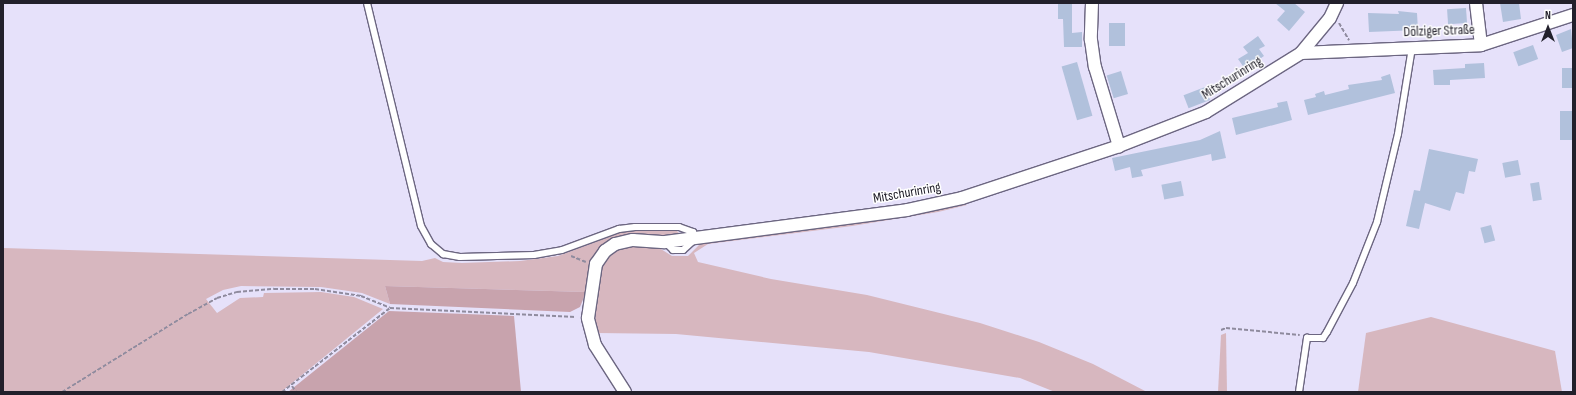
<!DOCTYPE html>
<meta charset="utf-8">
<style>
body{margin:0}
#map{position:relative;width:1576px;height:395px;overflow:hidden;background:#e6e1fa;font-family:"Sofia Sans Condensed",sans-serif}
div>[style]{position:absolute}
.green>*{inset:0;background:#d7b7bf}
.forest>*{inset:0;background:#c8a3ad}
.building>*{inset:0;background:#b1c1dc;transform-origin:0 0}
.path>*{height:2px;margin-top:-1px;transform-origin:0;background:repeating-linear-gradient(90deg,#8f8b9e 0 4px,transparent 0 6px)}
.roads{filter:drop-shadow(1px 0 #6c6681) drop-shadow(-1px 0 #6c6681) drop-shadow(0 1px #6c6681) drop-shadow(0 -1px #6c6681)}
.lane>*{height:6px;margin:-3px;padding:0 3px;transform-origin:3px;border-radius:3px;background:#fff}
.street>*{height:12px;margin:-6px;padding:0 6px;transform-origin:6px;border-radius:6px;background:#fff}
span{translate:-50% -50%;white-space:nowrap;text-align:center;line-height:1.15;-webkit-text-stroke:3px #fff;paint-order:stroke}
.street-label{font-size:14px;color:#22202b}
.frame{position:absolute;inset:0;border:4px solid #22202b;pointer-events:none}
.north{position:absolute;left:1528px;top:8px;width:40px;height:40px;-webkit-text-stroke:3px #fff;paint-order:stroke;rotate:0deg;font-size:11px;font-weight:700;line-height:16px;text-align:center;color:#22202b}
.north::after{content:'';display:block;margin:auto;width:14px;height:18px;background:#22202b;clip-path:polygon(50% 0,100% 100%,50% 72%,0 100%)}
</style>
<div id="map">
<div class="green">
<i style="clip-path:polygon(963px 202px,967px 205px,938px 212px,852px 226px,708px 244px,694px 253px,698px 262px,771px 279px,867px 295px,980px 323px,1039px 342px,1093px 364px,1147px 392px,1055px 392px,1020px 378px,869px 352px,676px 334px,597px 333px,594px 308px,600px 271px,603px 260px,611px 252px,625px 245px,656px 246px,672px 256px,688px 256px,701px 243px)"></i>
<i style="clip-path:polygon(628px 230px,676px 230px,679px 233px,679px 235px,614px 241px,586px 292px,385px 286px,390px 304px,362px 293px,321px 287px,241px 286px,223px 290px,206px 299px,217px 313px,240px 298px,263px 297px,264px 293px,321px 292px,354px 297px,383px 309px,281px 392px,3px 392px,3px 248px,422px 261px,435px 258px,443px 262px,462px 263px,520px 261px,558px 256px)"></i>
<i style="clip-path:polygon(1431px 317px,1555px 351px,1562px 392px,1358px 392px,1366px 333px)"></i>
<i style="clip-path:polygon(1226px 333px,1227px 392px,1218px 392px,1221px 335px)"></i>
</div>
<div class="forest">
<i style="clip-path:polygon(385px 286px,586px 292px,580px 307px,570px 312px,390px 304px)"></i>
<i style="clip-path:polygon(389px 311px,514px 316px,521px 392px,288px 392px)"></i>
</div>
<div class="building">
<i style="clip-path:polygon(1275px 3px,1294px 3px,1305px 12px,1289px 31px,1277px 20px,1285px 11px)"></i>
<i style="clip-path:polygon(1500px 3px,1519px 3px,1521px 19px,1503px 22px)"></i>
<i style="clip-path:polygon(1058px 4px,1072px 4px,1072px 33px,1082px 32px,1082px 47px,1064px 47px,1063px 19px,1058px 19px)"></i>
<i style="left:1466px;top:8px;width:15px;height:19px;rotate:86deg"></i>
<i style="clip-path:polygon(1398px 11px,1417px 13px,1418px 30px,1369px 32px,1368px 13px,1399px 14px)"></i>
<i style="left:1109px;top:23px;width:16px;height:23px"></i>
<i style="clip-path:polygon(1571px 29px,1573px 48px,1562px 52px,1556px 35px)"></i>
<i style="clip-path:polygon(1258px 36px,1265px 46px,1259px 49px,1264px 56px,1245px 69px,1238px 59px,1248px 53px,1243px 47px)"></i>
<i style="left:1533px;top:45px;width:15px;height:21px;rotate:70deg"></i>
<i style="left:1077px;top:62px;width:56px;height:16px;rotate:74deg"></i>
<i style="clip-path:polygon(1484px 63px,1485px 78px,1450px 80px,1450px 85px,1434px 85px,1433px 70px,1465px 68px,1465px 64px)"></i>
<i style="left:1562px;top:68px;width:11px;height:20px"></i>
<i style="left:1121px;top:71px;width:24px;height:15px;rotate:73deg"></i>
<i style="clip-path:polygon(1390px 74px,1395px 93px,1308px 115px,1304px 100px,1316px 97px,1315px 94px,1324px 91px,1325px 95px,1349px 89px,1348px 85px,1382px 80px,1381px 77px)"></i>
<i style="left:1205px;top:87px;width:14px;height:23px;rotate:69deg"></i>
<i style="clip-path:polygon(1287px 101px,1292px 120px,1236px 135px,1232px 118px,1278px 107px,1277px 103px)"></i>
<i style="left:1560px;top:111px;width:13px;height:29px"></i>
<i style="clip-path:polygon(1220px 131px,1226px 158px,1212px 161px,1211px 154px,1141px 170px,1143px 176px,1132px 178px,1130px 167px,1115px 171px,1112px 158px,1200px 140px)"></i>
<i style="clip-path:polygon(1429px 149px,1478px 159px,1475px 172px,1469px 171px,1464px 194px,1456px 192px,1450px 211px,1425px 203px,1419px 229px,1406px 226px,1414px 190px,1420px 191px)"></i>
<i style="left:1518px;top:160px;width:15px;height:16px;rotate:79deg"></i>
<i style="left:1181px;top:181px;width:15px;height:20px;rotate:79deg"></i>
<i style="left:1539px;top:182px;width:18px;height:9px;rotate:81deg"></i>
<i style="left:1491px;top:225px;width:16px;height:11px;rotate:75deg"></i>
</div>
<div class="path">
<i style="left:1339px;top:23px;width:20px;rotate:60deg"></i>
<i style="left:571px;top:256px;width:16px;rotate:22deg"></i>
<i style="left:1221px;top:330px;width:5px;rotate:-22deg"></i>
<i style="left:1226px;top:328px;width:74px;rotate:5.4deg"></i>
<i style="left:292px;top:386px;width:7px;rotate:56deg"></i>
<i style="left:62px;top:392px;width:148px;rotate:-31.8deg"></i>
<i style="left:188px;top:314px;width:33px;rotate:-29deg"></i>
<i style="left:217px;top:298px;width:21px;rotate:-17deg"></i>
<i style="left:237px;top:292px;width:37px;rotate:-5deg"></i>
<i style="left:274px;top:289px;width:41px"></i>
<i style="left:315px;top:289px;width:47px;rotate:8.7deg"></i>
<i style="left:361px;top:296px;width:31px;rotate:22deg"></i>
<i style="left:390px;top:308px;width:186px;rotate:2.8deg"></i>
<i style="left:282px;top:392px;width:137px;rotate:-37.9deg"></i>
</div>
<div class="roads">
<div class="lane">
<i style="left:367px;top:3px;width:229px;rotate:76.4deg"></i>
<i style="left:421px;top:226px;width:21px;rotate:61deg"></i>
<i style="left:431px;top:244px;width:16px;rotate:40deg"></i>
<i style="left:443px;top:254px;width:17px;rotate:10deg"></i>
<i style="left:460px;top:257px;width:74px;rotate:-1.5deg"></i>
<i style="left:534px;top:255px;width:28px;rotate:-10deg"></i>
<i style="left:562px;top:250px;width:61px;rotate:-20.2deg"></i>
<i style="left:619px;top:229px;width:16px;rotate:-7deg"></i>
<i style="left:635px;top:227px;width:44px"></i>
<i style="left:679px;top:227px;width:15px;rotate:20deg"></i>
<i style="left:693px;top:232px;width:9px;rotate:90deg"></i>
<i style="left:693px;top:241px;width:13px;rotate:138deg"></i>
<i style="left:683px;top:250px;width:10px;rotate:180deg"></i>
<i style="left:673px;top:250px;width:10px;rotate:-135deg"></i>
<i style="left:1299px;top:392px;width:55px;rotate:-81.6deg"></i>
<i style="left:1307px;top:338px;width:16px"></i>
<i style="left:1323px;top:338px;width:7px;rotate:-56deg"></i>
<i style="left:1327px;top:332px;width:55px;rotate:-62deg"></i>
<i style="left:1353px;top:283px;width:66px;rotate:-68.5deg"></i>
<i style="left:1377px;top:222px;width:90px;rotate:-76.6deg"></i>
<i style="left:1398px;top:134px;width:87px;rotate:-80.8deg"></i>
</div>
<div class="street">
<i style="left:1092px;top:3px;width:37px;rotate:92deg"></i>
<i style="left:1091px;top:40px;width:27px;rotate:82deg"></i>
<i style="left:1095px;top:67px;width:83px;rotate:73.1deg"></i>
<i style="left:1476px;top:3px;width:42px;rotate:83.2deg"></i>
<i style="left:1301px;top:53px;width:180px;rotate:-2.5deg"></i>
<i style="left:1481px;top:45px;width:97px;rotate:-18.1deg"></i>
<i style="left:625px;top:392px;width:56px;rotate:-122.6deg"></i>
<i style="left:595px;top:345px;width:28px;rotate:-105deg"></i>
<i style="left:588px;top:318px;width:55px;rotate:-81.6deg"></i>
<i style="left:596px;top:264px;width:16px;rotate:-55deg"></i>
<i style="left:605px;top:251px;width:12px;rotate:-35deg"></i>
<i style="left:615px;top:244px;width:18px;rotate:-13deg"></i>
<i style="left:633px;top:240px;width:32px;rotate:4deg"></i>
<i style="left:665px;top:242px;width:244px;rotate:-7.5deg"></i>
<i style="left:907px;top:210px;width:56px;rotate:-12.3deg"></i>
<i style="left:962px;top:198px;width:165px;rotate:-18.3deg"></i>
<i style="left:1119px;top:146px;width:93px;rotate:-21.3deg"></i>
<i style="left:1206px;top:112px;width:112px;rotate:-31.8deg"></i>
<i style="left:1301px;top:53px;width:45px;rotate:-50.4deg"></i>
<i style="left:1330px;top:18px;width:17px;rotate:-65deg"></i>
</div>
</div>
<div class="street-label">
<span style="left:1439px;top:31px;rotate:-2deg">Dölziger Straße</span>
<span style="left:1232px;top:78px;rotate:-32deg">Mitschurinring</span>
<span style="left:907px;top:193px;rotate:-10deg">Mitschurinring</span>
</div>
<div class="frame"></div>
<div class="north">N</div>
</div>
